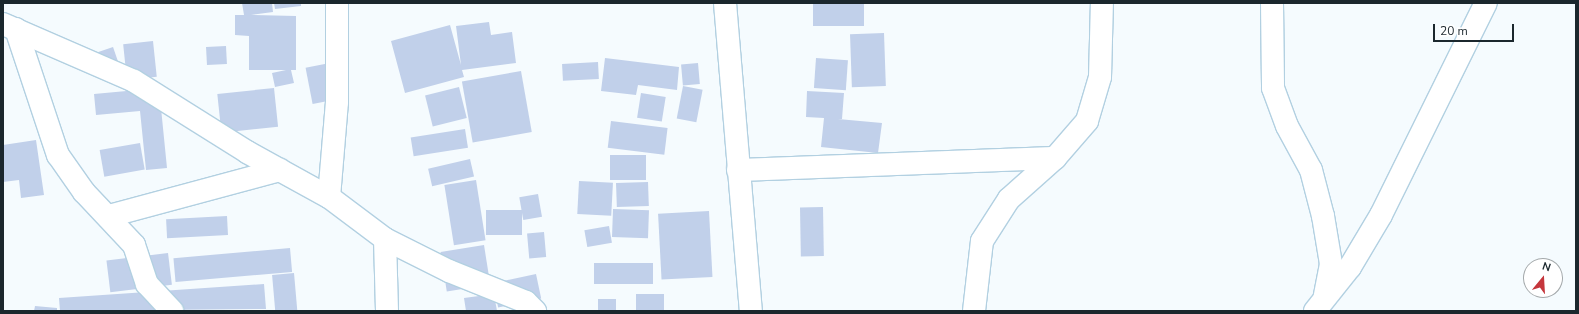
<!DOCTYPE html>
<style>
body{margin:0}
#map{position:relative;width:1579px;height:314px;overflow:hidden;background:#f5fbfe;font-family:"Nunito Sans",sans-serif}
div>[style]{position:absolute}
.building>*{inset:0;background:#c1d0ea;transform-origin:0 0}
.roads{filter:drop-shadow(1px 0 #b2d0e1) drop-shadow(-1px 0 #b2d0e1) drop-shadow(0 1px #b2d0e1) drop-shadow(0 -1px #b2d0e1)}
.minor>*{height:22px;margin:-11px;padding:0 11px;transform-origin:11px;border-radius:11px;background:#fff}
span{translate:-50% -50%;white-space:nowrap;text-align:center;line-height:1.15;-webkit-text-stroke:3px #fff;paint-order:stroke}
.frame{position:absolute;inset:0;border:4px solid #1b272d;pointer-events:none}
.north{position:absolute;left:1523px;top:258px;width:40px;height:40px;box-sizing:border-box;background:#fff;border:1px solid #a4a9ab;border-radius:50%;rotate:18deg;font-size:11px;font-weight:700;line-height:16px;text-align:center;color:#1b272d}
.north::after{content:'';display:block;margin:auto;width:14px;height:18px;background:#c5363c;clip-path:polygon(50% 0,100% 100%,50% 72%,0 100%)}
.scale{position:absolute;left:1433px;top:24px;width:81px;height:18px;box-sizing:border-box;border:2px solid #1b272d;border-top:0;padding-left:5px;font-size:12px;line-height:14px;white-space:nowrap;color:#1b272d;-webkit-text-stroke:3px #fff;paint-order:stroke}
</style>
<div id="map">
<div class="building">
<i style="clip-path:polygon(242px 3px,272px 3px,273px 12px,251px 15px,296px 16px,296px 70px,291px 70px,294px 83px,275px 87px,272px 73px,286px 70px,249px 70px,249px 36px,235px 35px,235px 15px,244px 15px)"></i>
<i style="clip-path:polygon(274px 3px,301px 3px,301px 6px,275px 9px)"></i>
<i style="left:813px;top:3px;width:51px;height:23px"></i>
<i style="clip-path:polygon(489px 22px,491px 35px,512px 32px,516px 63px,462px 70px,464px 77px,405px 93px,391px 41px,450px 25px,461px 65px,456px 26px)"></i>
<i style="left:884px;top:33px;width:53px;height:34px;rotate:88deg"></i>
<i style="left:153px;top:41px;width:36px;height:30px;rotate:84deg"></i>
<i style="left:226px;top:46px;width:18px;height:20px;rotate:87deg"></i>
<i style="left:113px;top:47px;width:21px;height:28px;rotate:71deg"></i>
<i style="clip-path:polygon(605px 58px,679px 67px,677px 90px,638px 85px,636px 95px,601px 91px)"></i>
<i style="left:816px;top:58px;width:32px;height:30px;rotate:4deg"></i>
<i style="left:335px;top:62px;width:37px;height:30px;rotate:79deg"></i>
<i style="left:598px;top:62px;width:17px;height:36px;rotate:87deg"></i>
<i style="left:698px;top:63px;width:21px;height:17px;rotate:85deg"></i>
<i style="left:521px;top:71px;width:62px;height:60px;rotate:80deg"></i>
<i style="left:683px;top:86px;width:20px;height:33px;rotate:11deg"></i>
<i style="left:459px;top:87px;width:32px;height:35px;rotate:76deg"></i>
<i style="clip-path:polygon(159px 88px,167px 168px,146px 170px,140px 111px,96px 115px,94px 94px)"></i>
<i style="left:274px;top:88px;width:39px;height:57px;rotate:84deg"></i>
<i style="clip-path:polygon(807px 91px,844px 93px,842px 119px,838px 119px,882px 123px,878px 153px,821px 147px,824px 118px,806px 117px)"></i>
<i style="left:641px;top:93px;width:25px;height:25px;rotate:9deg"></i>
<i style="left:611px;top:121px;width:57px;height:27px;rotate:7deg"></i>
<i style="left:465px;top:129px;width:19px;height:55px;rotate:81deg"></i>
<i style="clip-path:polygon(36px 140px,44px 195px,21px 198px,19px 180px,3px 182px,3px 145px)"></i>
<i style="left:140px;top:143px;width:27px;height:41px;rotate:80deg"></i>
<i style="left:610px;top:155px;width:36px;height:25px"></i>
<i style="left:470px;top:159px;width:18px;height:43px;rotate:77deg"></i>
<i style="left:476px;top:180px;width:61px;height:32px;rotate:81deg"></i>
<i style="left:579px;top:181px;width:34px;height:33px;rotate:3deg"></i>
<i style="left:648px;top:182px;width:24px;height:32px;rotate:88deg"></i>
<i style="left:538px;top:194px;width:23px;height:19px;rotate:80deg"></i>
<i style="left:823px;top:207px;width:49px;height:23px;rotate:89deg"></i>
<i style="left:613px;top:209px;width:36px;height:28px;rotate:2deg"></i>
<i style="left:522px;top:210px;width:25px;height:36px;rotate:90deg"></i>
<i style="left:709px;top:211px;width:66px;height:51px;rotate:87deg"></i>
<i style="left:227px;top:216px;width:19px;height:61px;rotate:87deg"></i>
<i style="left:609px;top:226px;width:17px;height:25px;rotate:80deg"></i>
<i style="left:544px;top:232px;width:25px;height:17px;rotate:85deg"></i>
<i style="left:484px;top:245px;width:40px;height:44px;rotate:81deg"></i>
<i style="left:290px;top:248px;width:24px;height:117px;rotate:85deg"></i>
<i style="left:168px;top:253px;width:32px;height:62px;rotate:83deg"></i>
<i style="left:653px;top:263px;width:21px;height:59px;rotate:90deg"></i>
<i style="left:294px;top:273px;width:38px;height:22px;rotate:85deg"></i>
<i style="left:536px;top:274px;width:25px;height:44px;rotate:78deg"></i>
<i style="clip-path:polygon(264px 284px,266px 309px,60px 311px,59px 298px)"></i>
<i style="clip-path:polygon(494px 294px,497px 311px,466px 311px,464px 298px)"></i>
<i style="left:636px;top:294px;width:28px;height:17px"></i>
<i style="left:598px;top:299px;width:18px;height:12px"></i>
<i style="clip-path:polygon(35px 306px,57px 308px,57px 311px,34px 311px)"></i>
</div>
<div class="roads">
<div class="minor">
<i style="left:725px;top:3px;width:309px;rotate:85.2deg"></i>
<i style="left:1272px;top:3px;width:85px;rotate:89.3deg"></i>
<i style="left:1273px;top:88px;width:40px;rotate:69.8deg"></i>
<i style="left:1287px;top:126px;width:50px;rotate:61.4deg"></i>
<i style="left:1311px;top:170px;width:48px;rotate:75.4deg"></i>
<i style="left:1323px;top:216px;width:49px;rotate:80.5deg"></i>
<i style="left:1331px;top:264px;width:33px;rotate:101deg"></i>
<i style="left:3px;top:24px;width:143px;rotate:23.5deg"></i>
<i style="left:134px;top:81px;width:133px;rotate:32.1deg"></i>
<i style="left:247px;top:152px;width:94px;rotate:28.8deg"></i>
<i style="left:329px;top:197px;width:70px;rotate:36.9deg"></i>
<i style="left:385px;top:239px;width:72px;rotate:26.6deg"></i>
<i style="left:449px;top:271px;width:83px;rotate:21.9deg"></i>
<i style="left:526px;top:302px;width:13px;rotate:45deg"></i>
<i style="left:16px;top:29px;width:133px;rotate:71.6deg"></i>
<i style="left:58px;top:155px;width:45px;rotate:54.9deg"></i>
<i style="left:84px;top:192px;width:73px;rotate:46.7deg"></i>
<i style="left:134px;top:245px;width:41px;rotate:71.6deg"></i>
<i style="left:147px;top:284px;width:37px;rotate:47deg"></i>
<i style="left:738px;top:170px;width:317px;rotate:-2.2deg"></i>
<i style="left:329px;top:197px;width:95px;rotate:-85.2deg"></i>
<i style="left:337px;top:102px;width:99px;rotate:-90deg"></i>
<i style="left:109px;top:216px;width:177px;rotate:-15.1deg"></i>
<i style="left:385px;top:239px;width:72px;rotate:88.4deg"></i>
<i style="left:974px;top:311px;width:70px;rotate:-83.5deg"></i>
<i style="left:982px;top:241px;width:50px;rotate:-57.3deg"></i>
<i style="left:1009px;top:199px;width:62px;rotate:-41.7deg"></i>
<i style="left:1055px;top:158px;width:49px;rotate:-49.1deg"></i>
<i style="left:1087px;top:121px;width:46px;rotate:-73.5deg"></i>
<i style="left:1100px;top:77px;width:74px;rotate:-88.5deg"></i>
<i style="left:1315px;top:311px;width:56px;rotate:-51.5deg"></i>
<i style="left:1350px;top:267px;width:61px;rotate:-59.2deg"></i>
<i style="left:1381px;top:215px;width:237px;rotate:-63.7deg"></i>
</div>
</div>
<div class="frame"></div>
<div class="north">N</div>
<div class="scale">20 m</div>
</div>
